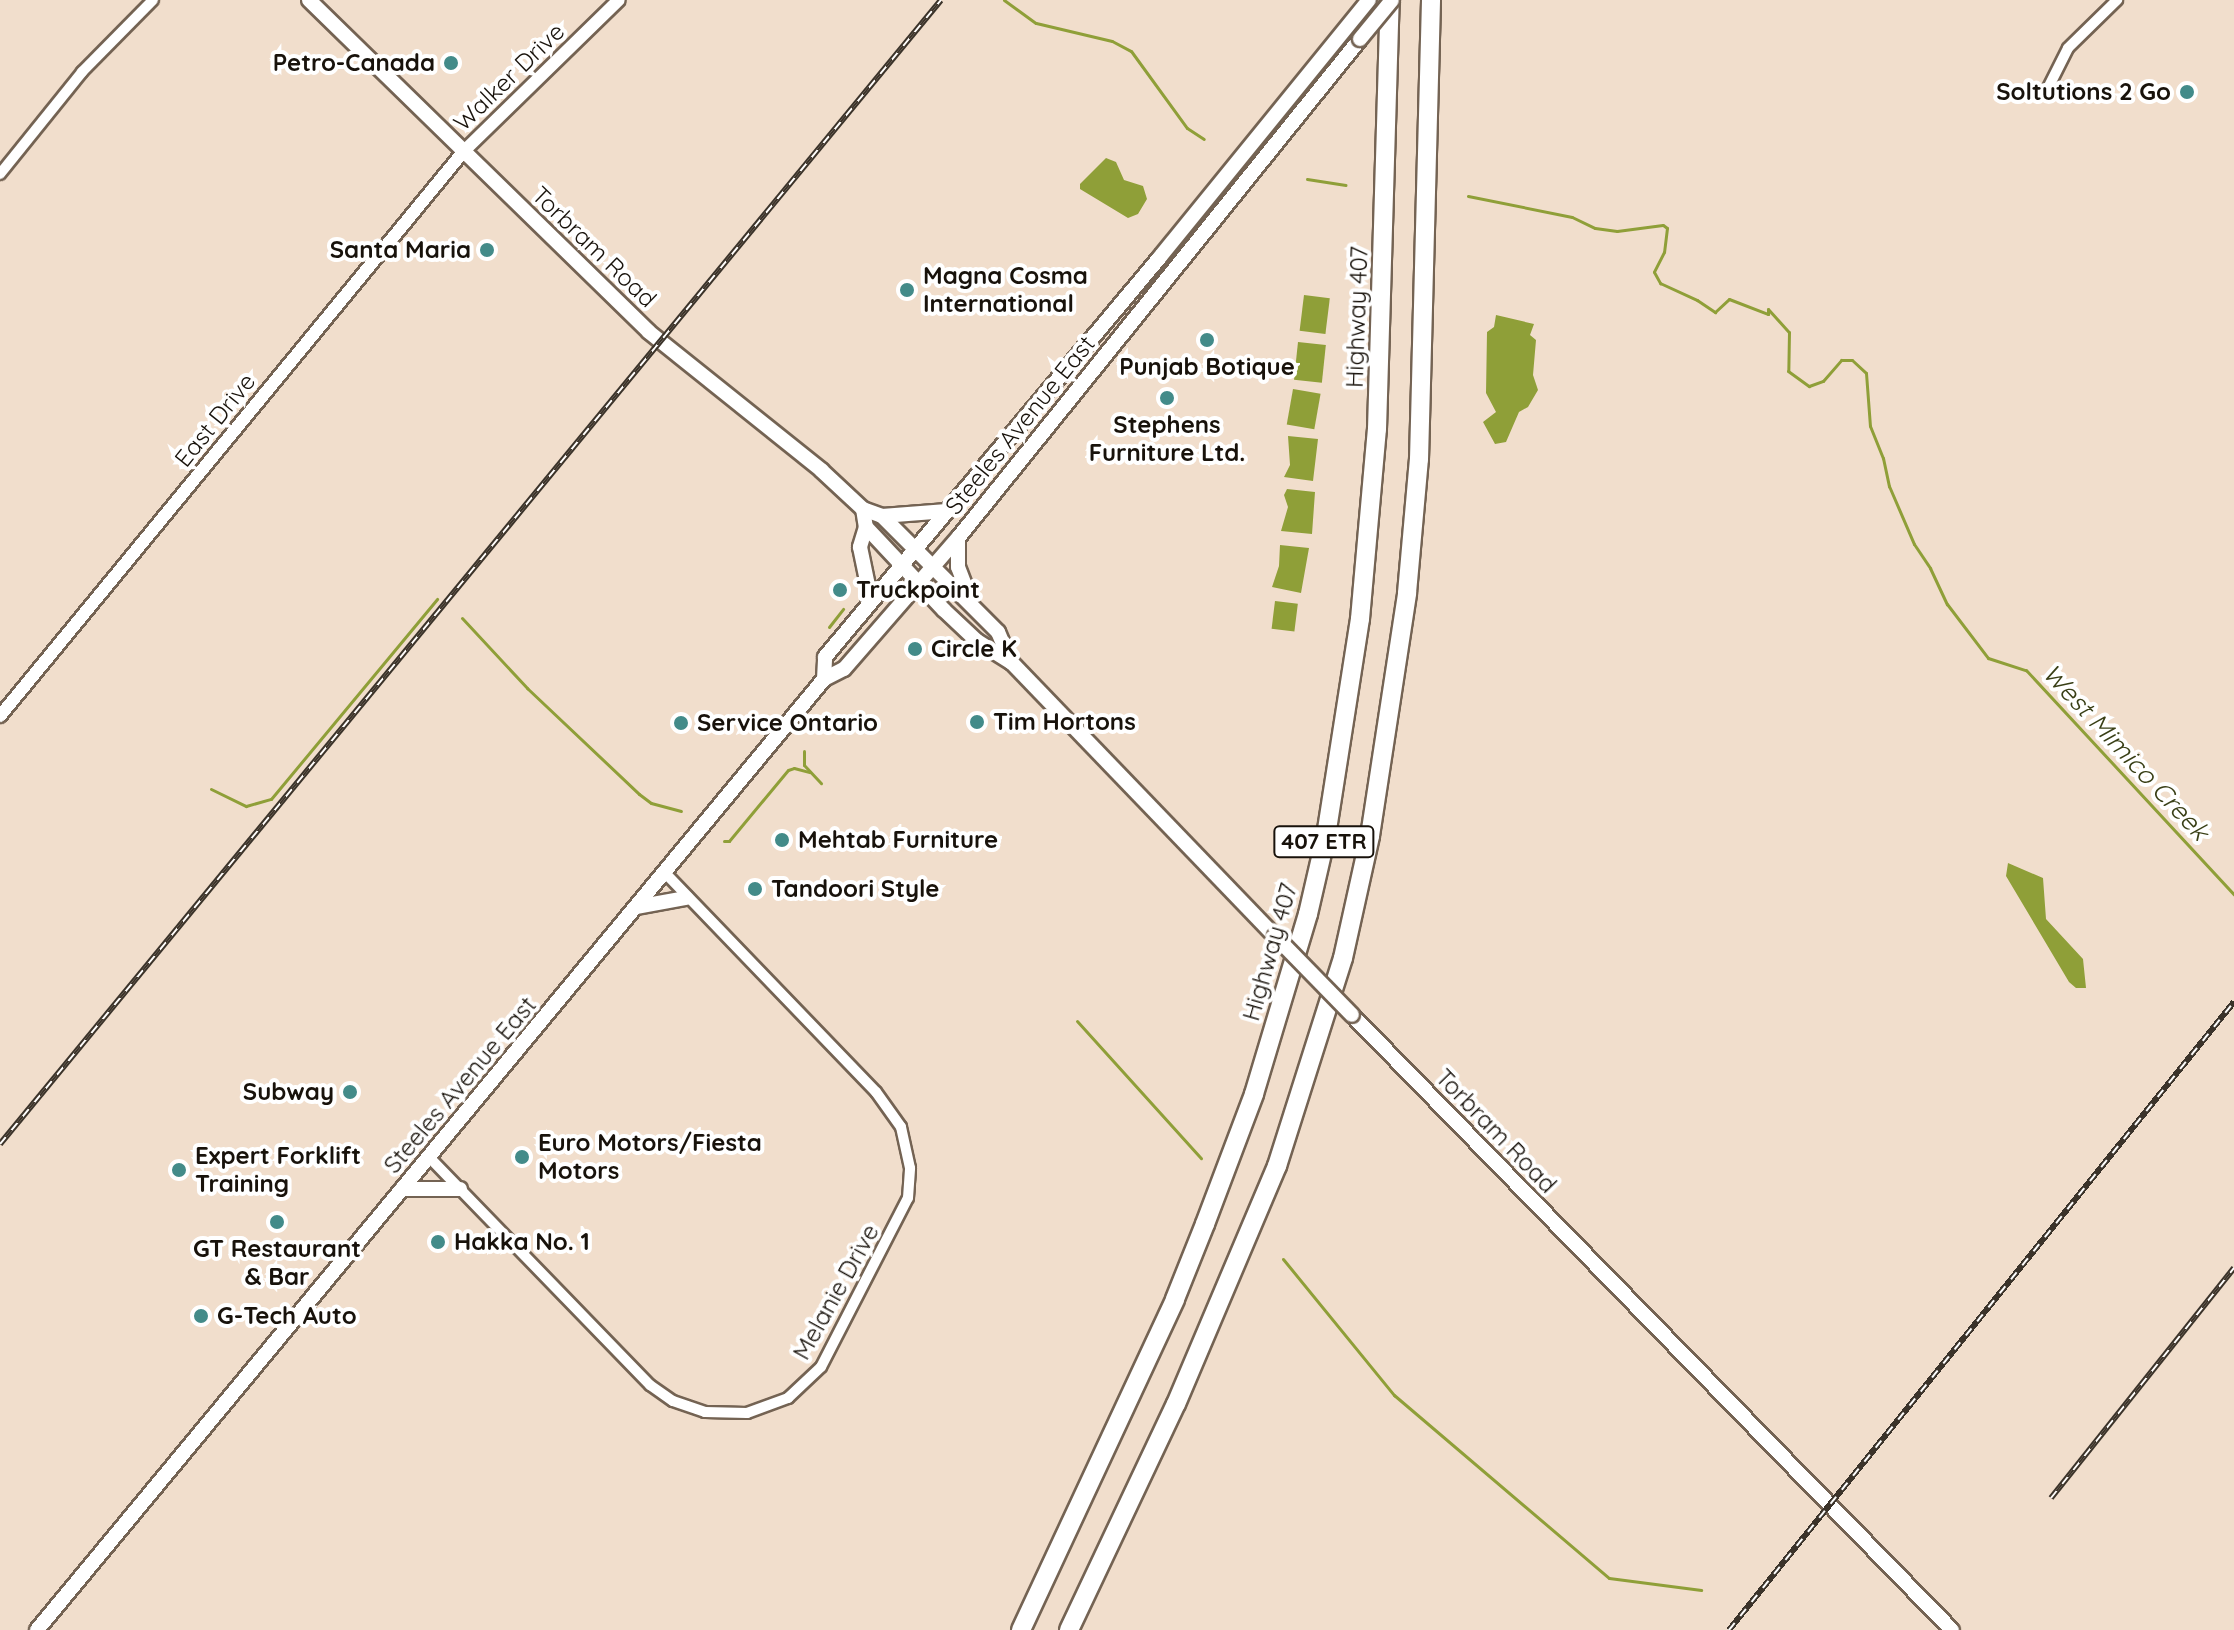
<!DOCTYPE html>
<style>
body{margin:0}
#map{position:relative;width:2234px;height:1630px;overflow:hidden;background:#f1decc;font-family:Quicksand,sans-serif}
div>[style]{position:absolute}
.water>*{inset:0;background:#8f9f38;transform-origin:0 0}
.stream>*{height:3px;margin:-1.5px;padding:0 1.5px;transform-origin:1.5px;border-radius:1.5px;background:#8f9f38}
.roads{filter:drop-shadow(2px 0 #746353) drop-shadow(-2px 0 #746353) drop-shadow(0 2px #746353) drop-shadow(0 -2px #746353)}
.minor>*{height:10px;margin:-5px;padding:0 5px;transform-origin:5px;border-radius:5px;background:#fff}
.tertiary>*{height:12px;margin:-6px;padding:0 6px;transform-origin:6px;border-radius:6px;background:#fff}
.secondary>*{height:14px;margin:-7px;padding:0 7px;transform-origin:7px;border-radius:7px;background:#fff}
.motorway>*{height:18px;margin:-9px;padding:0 9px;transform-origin:9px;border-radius:9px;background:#fff}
.rail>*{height:6px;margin-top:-3px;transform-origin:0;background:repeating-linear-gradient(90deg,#fff 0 9px,#3b332a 0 18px);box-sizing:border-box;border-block:2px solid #3b332a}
.bridges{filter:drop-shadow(2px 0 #746353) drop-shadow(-2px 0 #746353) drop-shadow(0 2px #746353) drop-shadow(0 -2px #746353)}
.secondary-bridge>*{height:14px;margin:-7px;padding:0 7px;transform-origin:7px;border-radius:7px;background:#fff}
.dots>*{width:22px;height:22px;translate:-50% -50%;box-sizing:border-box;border:4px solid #fff;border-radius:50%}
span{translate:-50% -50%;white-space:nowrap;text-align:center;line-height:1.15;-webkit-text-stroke:8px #fff;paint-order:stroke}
.shield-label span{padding:2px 6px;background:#fff;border:2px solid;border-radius:6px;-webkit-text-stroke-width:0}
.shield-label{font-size:22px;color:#18120b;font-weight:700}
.poi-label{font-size:24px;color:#18120b;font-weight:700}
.right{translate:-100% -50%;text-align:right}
.left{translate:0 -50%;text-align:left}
.street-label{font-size:24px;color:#18120b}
.water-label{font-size:26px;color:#393f16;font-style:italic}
</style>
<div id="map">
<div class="water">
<i style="clip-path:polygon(1106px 158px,1116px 162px,1124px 180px,1143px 186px,1147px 199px,1138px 214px,1128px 218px,1080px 189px,1080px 184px)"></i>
<i style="left:1304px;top:295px;width:26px;height:36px;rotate:7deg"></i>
<i style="clip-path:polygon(1496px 315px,1534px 324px,1530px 335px,1536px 340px,1533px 375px,1538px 390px,1528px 407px,1519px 412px,1506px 442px,1495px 444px,1483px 422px,1496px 412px,1486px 393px,1487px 332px,1494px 327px)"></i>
<i style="left:1298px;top:342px;width:28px;height:38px;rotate:6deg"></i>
<i style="left:1293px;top:389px;width:28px;height:36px;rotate:10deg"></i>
<i style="clip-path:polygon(1288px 436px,1318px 439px,1313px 481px,1284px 477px,1290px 465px)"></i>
<i style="clip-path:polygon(1287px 489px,1315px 492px,1312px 534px,1281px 531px,1288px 507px,1284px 495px)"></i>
<i style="clip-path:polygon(1280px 545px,1309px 548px,1301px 593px,1272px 587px,1279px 566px)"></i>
<i style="left:1275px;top:601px;width:23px;height:28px;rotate:7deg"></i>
<i style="clip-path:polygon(2008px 863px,2043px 878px,2046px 919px,2083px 959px,2086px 988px,2076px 988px,2069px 982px,2006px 876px)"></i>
</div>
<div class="stream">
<i style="left:1004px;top:0;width:39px;rotate:36deg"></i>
<i style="left:1036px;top:23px;width:78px;rotate:13.3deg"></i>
<i style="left:1112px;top:41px;width:21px;rotate:28deg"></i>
<i style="left:1131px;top:51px;width:95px;rotate:54deg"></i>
<i style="left:1187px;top:128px;width:20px;rotate:33deg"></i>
<i style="left:1307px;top:179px;width:39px;rotate:9deg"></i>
<i style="left:1468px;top:196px;width:106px;rotate:11.4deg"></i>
<i style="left:1572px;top:217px;width:25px;rotate:26deg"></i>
<i style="left:1595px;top:228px;width:22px;rotate:8deg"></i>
<i style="left:1617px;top:231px;width:46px;rotate:-7.4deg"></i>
<i style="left:1663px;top:225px;width:5px;rotate:37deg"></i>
<i style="left:1667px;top:228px;width:24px;rotate:97deg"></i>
<i style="left:1664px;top:252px;width:22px;rotate:117deg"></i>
<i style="left:1654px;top:272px;width:13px;rotate:61deg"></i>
<i style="left:1660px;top:283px;width:41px;rotate:24.7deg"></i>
<i style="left:1697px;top:300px;width:22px;rotate:34deg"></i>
<i style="left:1715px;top:312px;width:19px;rotate:-43deg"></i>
<i style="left:1729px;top:299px;width:42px;rotate:21deg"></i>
<i style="left:1768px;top:314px;width:5px;rotate:-90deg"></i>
<i style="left:1768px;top:309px;width:31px;rotate:48deg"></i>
<i style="left:1789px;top:332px;width:39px;rotate:91deg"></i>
<i style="left:1788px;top:371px;width:26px;rotate:36deg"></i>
<i style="left:1809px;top:386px;width:15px;rotate:-20deg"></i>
<i style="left:1823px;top:381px;width:28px;rotate:-49deg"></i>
<i style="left:1841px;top:360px;width:11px"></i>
<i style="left:1852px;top:360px;width:19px;rotate:43deg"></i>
<i style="left:1866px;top:373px;width:53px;rotate:85.7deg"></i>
<i style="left:1870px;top:426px;width:35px;rotate:68deg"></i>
<i style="left:1883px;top:458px;width:29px;rotate:78deg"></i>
<i style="left:1889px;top:486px;width:63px;rotate:66.7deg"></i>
<i style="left:1914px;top:544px;width:29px;rotate:56deg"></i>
<i style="left:1930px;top:568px;width:40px;rotate:65deg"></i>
<i style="left:1947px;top:604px;width:68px;rotate:52.8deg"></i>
<i style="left:1988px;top:658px;width:40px;rotate:18deg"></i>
<i style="left:2026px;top:670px;width:306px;rotate:47.2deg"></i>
<i style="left:462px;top:618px;width:96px;rotate:47.1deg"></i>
<i style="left:527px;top:688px;width:154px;rotate:43.4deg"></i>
<i style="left:639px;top:794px;width:15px;rotate:37deg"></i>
<i style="left:651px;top:803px;width:31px;rotate:15deg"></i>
<i style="left:829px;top:627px;width:23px;rotate:-52deg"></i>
<i style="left:804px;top:751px;width:14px;rotate:90deg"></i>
<i style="left:804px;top:765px;width:25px;rotate:47deg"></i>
<i style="left:211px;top:789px;width:39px;rotate:26deg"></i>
<i style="left:246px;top:806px;width:26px;rotate:-16deg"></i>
<i style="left:271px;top:799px;width:260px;rotate:-50.3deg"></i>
<i style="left:724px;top:841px;width:5px"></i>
<i style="left:729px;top:841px;width:92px;rotate:-50.3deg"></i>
<i style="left:788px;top:770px;width:6px;rotate:-18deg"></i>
<i style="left:794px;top:768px;width:16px;rotate:15deg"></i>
<i style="left:1077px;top:1021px;width:185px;rotate:47.9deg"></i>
<i style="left:1283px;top:1259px;width:176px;rotate:50.8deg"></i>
<i style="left:1394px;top:1395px;width:282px;rotate:40.4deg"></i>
<i style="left:1609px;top:1578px;width:93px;rotate:7.4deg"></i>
</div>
<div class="roads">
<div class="minor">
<i style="left:2045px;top:94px;width:51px;rotate:-63.4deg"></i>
<i style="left:2068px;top:48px;width:69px;rotate:-44.4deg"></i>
<i style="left:0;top:174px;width:131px;rotate:-51.2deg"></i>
<i style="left:82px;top:72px;width:101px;rotate:-45.4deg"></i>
<i style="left:429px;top:1157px;width:318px;rotate:45.9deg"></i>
<i style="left:650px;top:1385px;width:28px;rotate:35deg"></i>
<i style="left:673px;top:1401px;width:34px;rotate:19deg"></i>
<i style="left:705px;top:1412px;width:42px;rotate:1.4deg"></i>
<i style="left:747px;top:1413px;width:44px;rotate:-20.1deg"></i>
<i style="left:788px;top:1398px;width:45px;rotate:-43.2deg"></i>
<i style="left:821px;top:1367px;width:190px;rotate:-62.8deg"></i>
<i style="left:908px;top:1198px;width:30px;rotate:-86deg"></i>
<i style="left:910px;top:1168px;width:42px;rotate:-102.4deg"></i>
<i style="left:901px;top:1127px;width:43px;rotate:-125.5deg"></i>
<i style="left:876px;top:1092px;width:304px;rotate:-133.9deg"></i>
</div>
<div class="tertiary">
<i style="left:0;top:716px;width:731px;rotate:-50.61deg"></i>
<i style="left:464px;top:151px;width:216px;rotate:-44.3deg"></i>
</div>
<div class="secondary">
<i style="left:309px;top:0;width:475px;rotate:44.3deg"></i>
<i style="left:649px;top:332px;width:221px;rotate:38.7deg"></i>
<i style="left:821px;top:470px;width:57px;rotate:42.9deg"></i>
<i style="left:863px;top:509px;width:20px;rotate:20deg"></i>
<i style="left:882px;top:516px;width:164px;rotate:45deg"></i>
<i style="left:998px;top:632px;width:33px;rotate:67deg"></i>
<i style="left:863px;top:509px;width:18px;rotate:81deg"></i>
<i style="left:866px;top:527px;width:114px;rotate:46.8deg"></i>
<i style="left:944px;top:610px;width:45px;rotate:43.2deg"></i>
<i style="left:977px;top:641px;width:41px;rotate:32.2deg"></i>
<i style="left:1012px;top:663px;width:379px;rotate:46.1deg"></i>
<i style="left:882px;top:516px;width:65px;rotate:-4.4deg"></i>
<i style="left:866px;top:527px;width:21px;rotate:107deg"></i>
<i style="left:860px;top:547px;width:54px;rotate:78.3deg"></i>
<i style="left:958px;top:538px;width:29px;rotate:90deg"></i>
<i style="left:958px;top:567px;width:31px;rotate:69deg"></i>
<i style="left:824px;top:679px;width:22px;rotate:-87deg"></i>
<i style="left:825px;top:657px;width:522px;rotate:-50.05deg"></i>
<i style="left:1160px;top:257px;width:331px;rotate:-50.9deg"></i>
<i style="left:636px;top:907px;width:51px;rotate:-10.2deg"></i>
<i style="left:1352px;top:1015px;width:859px;rotate:45.71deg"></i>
<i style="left:402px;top:1189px;width:58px"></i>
<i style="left:37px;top:1630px;width:1234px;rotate:-50.39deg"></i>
<i style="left:824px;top:679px;width:22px;rotate:-27deg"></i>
<i style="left:844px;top:669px;width:174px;rotate:-49deg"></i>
<i style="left:958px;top:538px;width:641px;rotate:-51.14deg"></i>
</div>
<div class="motorway">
<i style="left:1021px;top:1630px;width:365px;rotate:-65deg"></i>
<i style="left:1175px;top:1299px;width:81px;rotate:-68.2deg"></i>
<i style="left:1205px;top:1224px;width:139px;rotate:-69.3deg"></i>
<i style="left:1254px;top:1094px;width:188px;rotate:-73.3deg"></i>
<i style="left:1308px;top:914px;width:80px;rotate:-77deg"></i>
<i style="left:1326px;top:836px;width:220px;rotate:-81.1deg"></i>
<i style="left:1360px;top:619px;width:191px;rotate:-84.9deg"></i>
<i style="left:1377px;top:429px;width:429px;rotate:-88.3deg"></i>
<i style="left:1069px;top:1630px;width:250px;rotate:-64.7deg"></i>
<i style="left:1176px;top:1404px;width:259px;rotate:-67deg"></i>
<i style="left:1277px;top:1166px;width:218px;rotate:-72.4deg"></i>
<i style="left:1343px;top:958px;width:125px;rotate:-77.5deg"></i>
<i style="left:1370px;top:836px;width:246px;rotate:-81.3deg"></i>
<i style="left:1407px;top:593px;width:135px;rotate:-84.9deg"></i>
<i style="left:1419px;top:459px;width:459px;rotate:-88.5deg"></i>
</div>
</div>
<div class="rail">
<i style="left:0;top:1144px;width:1481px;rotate:-50.56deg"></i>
<i style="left:2051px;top:1498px;width:294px;rotate:-51.5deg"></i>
<i style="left:1729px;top:1630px;width:806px;rotate:-51.2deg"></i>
</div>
<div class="bridges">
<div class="secondary-bridge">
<i style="left:1360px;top:39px;width:50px;rotate:-50.6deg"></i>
<i style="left:1275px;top:936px;width:110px;rotate:45.7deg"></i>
</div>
</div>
<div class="dots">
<i style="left:451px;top:63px;background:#438b89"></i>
<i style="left:2187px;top:92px;background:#438b89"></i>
<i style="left:487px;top:250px;background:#438b89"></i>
<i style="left:907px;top:290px;background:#438b89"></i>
<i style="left:1207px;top:340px;background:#438b89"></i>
<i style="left:1167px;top:398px;background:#438b89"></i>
<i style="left:840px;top:590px;background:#438b89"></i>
<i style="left:915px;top:649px;background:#438b89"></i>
<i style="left:977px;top:722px;background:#438b89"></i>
<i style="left:681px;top:723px;background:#438b89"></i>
<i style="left:782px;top:840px;background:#438b89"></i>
<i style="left:755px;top:889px;background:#438b89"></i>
<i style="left:350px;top:1092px;background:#438b89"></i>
<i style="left:522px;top:1157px;background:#438b89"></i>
<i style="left:179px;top:1170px;background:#438b89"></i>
<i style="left:277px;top:1222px;background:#438b89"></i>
<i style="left:438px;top:1242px;background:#438b89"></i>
<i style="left:201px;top:1316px;background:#438b89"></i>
</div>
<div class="shield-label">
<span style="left:1324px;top:842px">407 ETR</span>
</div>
<div class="poi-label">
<span class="right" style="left:435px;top:63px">Petro-Canada</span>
<span class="right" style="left:2171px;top:92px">Soltutions 2 Go</span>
<span class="right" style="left:471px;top:250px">Santa Maria</span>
<span class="left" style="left:923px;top:290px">Magna Cosma<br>International</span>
<span style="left:1207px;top:367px">Punjab Botique</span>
<span style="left:1167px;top:439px">Stephens<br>Furniture Ltd.</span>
<span class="left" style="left:856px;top:590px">Truckpoint</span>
<span class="left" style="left:931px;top:649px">Circle K</span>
<span class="left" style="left:993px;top:722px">Tim Hortons</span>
<span class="left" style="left:697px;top:723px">Service Ontario</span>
<span class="left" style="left:798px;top:840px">Mehtab Furniture</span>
<span class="left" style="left:771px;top:889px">Tandoori Style</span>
<span class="right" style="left:334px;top:1092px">Subway</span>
<span class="left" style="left:538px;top:1157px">Euro Motors/Fiesta<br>Motors</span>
<span class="left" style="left:195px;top:1170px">Expert Forklift<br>Training</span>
<span class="left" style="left:454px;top:1242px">Hakka No. 1</span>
<span style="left:277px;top:1263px">GT Restaurant<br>&amp; Bar</span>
<span class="left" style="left:217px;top:1316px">G-Tech Auto</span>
</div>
<div class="street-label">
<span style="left:509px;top:77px;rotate:-44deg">Walker Drive</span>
<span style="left:594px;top:247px;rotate:44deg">Torbram Road</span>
<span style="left:1357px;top:317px;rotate:-88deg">Highway 407</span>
<span style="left:215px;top:420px;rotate:-51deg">East Drive</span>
<span style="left:1020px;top:425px;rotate:-51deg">Steeles Avenue East</span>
<span style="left:1270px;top:952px;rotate:-74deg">Highway 407</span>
<span style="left:460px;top:1085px;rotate:-50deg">Steeles Avenue East</span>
<span style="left:1496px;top:1131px;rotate:46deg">Torbram Road</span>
<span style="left:836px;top:1292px;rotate:-61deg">Melanie Drive</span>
</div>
<div class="water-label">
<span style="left:2126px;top:752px;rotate:47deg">West Mimico Creek</span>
</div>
</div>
